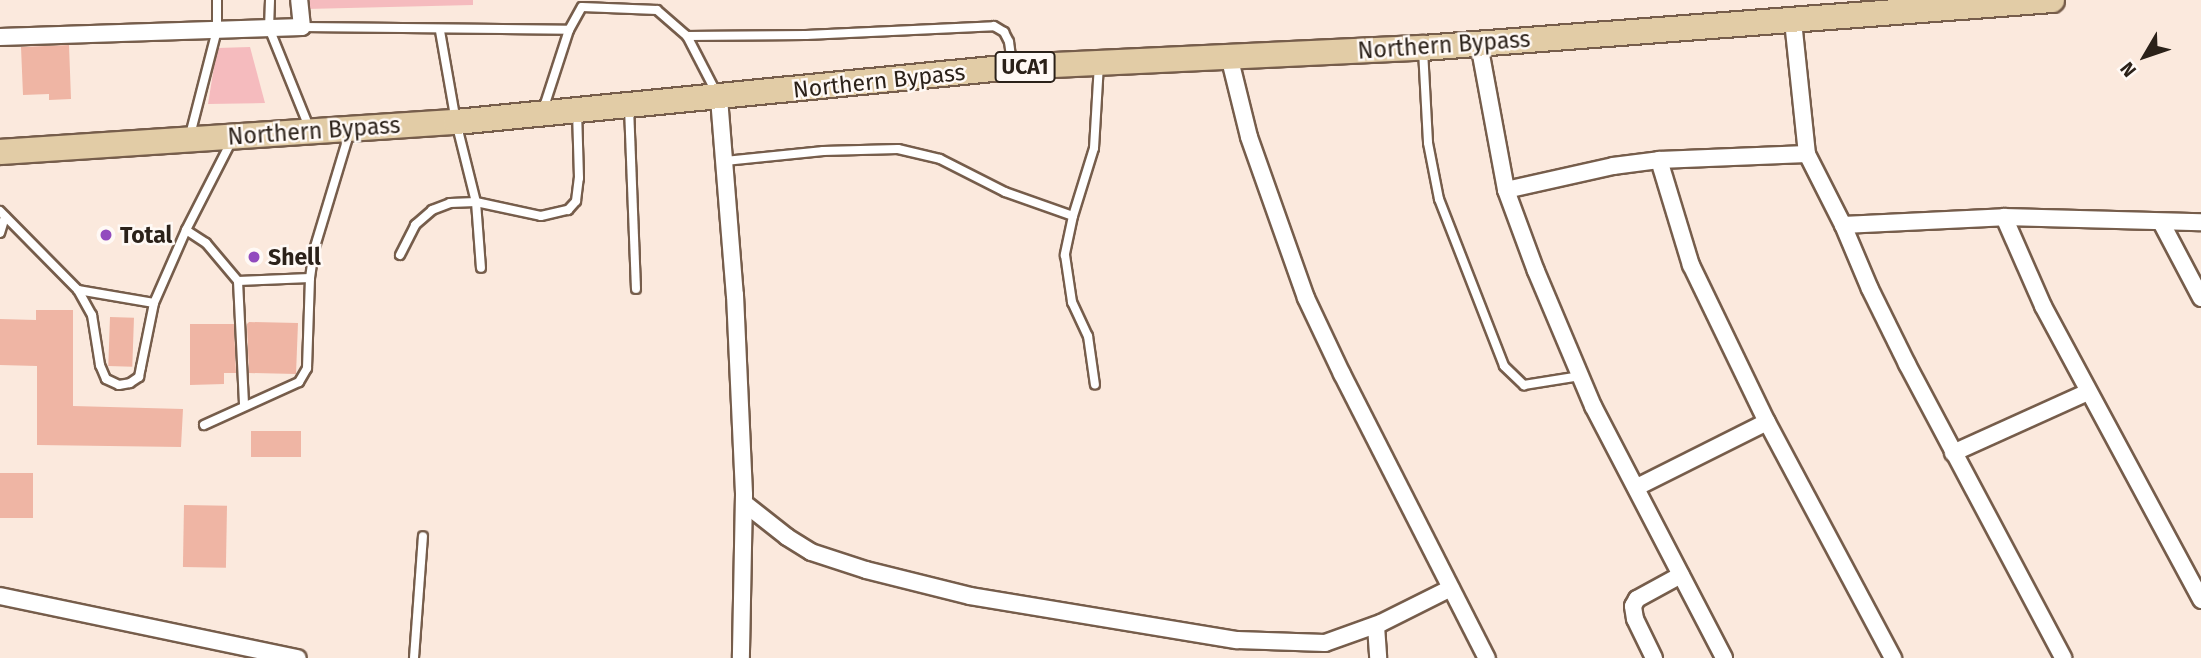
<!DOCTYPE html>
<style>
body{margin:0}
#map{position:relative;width:2201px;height:658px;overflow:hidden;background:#fbe9dd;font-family:"Fira Sans",sans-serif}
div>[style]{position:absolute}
.green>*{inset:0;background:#f5bbbe}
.building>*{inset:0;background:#efb5a4;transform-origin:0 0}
.roads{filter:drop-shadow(2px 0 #765d4b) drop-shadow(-2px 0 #765d4b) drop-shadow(0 2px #765d4b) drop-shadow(0 -2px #765d4b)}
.service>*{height:8px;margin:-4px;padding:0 4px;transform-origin:4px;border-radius:4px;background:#fff}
.minor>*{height:16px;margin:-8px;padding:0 8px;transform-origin:8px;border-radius:8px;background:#fff}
.primary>*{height:24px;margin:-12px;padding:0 12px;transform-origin:12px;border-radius:12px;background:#e2cca6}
.dots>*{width:19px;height:19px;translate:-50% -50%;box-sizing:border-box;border:4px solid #fff9f5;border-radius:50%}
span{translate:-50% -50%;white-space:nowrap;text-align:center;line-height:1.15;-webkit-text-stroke:5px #fff9f5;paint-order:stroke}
.shield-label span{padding:2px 5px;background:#fff9f5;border:2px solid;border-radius:5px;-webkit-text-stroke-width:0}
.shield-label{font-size:21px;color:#2b2119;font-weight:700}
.street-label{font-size:23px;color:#2b2119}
.poi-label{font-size:23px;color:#2b2119;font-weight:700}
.left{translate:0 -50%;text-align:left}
.north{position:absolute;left:2110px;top:21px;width:70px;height:70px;-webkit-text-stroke:5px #fff9f5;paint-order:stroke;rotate:231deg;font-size:19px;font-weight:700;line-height:28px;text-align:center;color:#2b2119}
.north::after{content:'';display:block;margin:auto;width:24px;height:32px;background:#2b2119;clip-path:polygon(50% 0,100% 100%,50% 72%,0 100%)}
</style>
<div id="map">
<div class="green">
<i style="clip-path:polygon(305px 0,473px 0,473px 5px,306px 9px)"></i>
<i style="clip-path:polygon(250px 47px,265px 103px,208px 104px,217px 48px)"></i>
</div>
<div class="building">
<i style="clip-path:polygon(69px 45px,71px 99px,49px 100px,49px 94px,23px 95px,21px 47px)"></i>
<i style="clip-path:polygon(36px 310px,73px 310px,73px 406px,183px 409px,181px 447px,37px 445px,37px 366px,0 365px,0 319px,36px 320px)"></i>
<i style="left:110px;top:317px;width:24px;height:49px;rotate:2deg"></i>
<i style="clip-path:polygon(249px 322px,298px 323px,296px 374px,249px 373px,247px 324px)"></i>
<i style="clip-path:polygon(190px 324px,234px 324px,236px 373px,224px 373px,224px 384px,190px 385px)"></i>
<i style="left:251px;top:431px;width:50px;height:26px"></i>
<i style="left:0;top:473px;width:33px;height:45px"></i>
<i style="left:184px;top:505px;width:43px;height:62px;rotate:1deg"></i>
</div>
<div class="roads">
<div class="service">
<i style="left:270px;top:0;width:28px;rotate:92deg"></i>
<i style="left:269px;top:28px;width:107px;rotate:68deg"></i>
<i style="left:302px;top:27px;width:267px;rotate:0.6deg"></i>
<i style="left:569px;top:30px;width:26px;rotate:-61deg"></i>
<i style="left:582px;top:7px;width:75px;rotate:2.3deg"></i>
<i style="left:657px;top:10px;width:40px;rotate:41deg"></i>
<i style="left:687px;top:36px;width:119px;rotate:-0.5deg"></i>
<i style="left:806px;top:35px;width:188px;rotate:-2.7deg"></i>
<i style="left:994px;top:26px;width:12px;rotate:31deg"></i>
<i style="left:1004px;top:32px;width:11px;rotate:63deg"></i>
<i style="left:1009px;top:42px;width:21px;rotate:82deg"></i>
<i style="left:440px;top:31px;width:92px;rotate:80deg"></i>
<i style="left:456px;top:122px;width:82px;rotate:76deg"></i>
<i style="left:476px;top:202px;width:66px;rotate:85.7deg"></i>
<i style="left:687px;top:36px;width:63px;rotate:62.6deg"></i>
<i style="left:1423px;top:50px;width:93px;rotate:86.9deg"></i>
<i style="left:1428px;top:143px;width:57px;rotate:78.9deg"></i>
<i style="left:1439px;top:199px;width:179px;rotate:68.7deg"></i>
<i style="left:1504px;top:366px;width:28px;rotate:44deg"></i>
<i style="left:1524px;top:385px;width:57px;rotate:-9.1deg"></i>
<i style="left:629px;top:107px;width:182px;rotate:87.8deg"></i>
<i style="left:543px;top:110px;width:84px;rotate:-72deg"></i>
<i style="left:190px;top:135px;width:108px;rotate:-75.6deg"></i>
<i style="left:217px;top:30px;width:30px;rotate:-90deg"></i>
<i style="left:725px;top:161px;width:99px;rotate:-5.8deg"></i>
<i style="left:823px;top:151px;width:75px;rotate:-1.5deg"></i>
<i style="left:898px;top:149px;width:43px;rotate:13.4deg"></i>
<i style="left:940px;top:159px;width:73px;rotate:26.9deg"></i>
<i style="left:1005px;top:192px;width:72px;rotate:19.4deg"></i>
<i style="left:1073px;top:216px;width:71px;rotate:-72.8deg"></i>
<i style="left:1094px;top:148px;width:83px;rotate:-86.6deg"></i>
<i style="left:0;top:211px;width:111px;rotate:45.4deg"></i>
<i style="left:78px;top:290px;width:29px;rotate:61deg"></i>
<i style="left:92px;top:315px;width:51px;rotate:80.9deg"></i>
<i style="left:100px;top:365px;width:15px;rotate:67deg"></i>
<i style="left:106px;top:379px;width:14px;rotate:25deg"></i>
<i style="left:119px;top:385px;width:11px;rotate:-10deg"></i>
<i style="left:130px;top:383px;width:11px;rotate:-34deg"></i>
<i style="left:139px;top:377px;width:10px;rotate:-79deg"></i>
<i style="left:141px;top:367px;width:65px;rotate:-78.5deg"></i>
<i style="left:154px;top:303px;width:80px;rotate:-66.3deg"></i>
<i style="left:186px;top:230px;width:99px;rotate:-62.9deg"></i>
<i style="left:1073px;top:216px;width:40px;rotate:102deg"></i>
<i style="left:1065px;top:255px;width:48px;rotate:81.5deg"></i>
<i style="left:1072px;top:302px;width:38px;rotate:65deg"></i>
<i style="left:1088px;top:336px;width:49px;rotate:81.9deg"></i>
<i style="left:186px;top:230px;width:24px;rotate:33deg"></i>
<i style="left:206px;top:243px;width:50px;rotate:49.9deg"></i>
<i style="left:238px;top:281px;width:123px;rotate:87.2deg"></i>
<i style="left:0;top:233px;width:17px;rotate:-73deg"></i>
<i style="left:400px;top:255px;width:34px;rotate:-63deg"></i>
<i style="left:415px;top:225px;width:23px;rotate:-41deg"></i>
<i style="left:432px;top:210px;width:19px;rotate:-21deg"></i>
<i style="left:450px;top:203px;width:26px;rotate:-2deg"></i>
<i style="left:476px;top:202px;width:66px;rotate:12.2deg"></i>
<i style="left:541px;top:216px;width:28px;rotate:-13deg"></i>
<i style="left:568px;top:210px;width:12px;rotate:-48deg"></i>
<i style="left:576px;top:201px;width:23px;rotate:-83deg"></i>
<i style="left:579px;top:178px;width:66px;rotate:-91.7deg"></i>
<i style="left:238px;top:281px;width:72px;rotate:-2.4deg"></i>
<i style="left:78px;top:290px;width:77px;rotate:9.7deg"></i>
<i style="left:204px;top:425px;width:104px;rotate:-24.4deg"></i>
<i style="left:299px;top:382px;width:16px;rotate:-60deg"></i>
<i style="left:307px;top:368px;width:90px;rotate:-88.1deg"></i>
<i style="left:310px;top:278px;width:28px;rotate:-82deg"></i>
<i style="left:314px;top:250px;width:121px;rotate:-73.2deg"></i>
<i style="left:414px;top:658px;width:122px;rotate:-85.8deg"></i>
</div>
<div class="minor">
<i style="left:1793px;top:21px;width:134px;rotate:84deg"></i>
<i style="left:1807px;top:154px;width:80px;rotate:63.1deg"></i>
<i style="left:1843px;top:225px;width:69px;rotate:67.1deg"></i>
<i style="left:1870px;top:289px;width:84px;rotate:63.7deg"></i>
<i style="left:1907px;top:364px;width:333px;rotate:62deg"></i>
<i style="left:0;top:37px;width:302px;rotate:-1.9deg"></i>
<i style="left:302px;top:27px;width:27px;rotate:-96deg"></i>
<i style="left:1479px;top:44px;width:148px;rotate:79.5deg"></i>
<i style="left:1506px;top:190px;width:86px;rotate:69.7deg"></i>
<i style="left:1536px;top:271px;width:147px;rotate:67.1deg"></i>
<i style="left:1593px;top:406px;width:284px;rotate:62.5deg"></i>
<i style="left:1229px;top:56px;width:83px;rotate:76.1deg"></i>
<i style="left:1249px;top:137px;width:171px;rotate:70.5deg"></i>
<i style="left:1306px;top:298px;width:84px;rotate:64.7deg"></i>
<i style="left:1342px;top:374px;width:319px;rotate:63deg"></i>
<i style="left:719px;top:98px;width:198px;rotate:85.4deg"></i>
<i style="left:735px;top:295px;width:200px;rotate:87.4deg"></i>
<i style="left:744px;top:495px;width:163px;rotate:91.1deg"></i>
<i style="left:1659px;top:160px;width:110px;rotate:73.1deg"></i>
<i style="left:1691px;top:265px;width:174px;rotate:64.2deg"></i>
<i style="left:1767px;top:422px;width:268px;rotate:61.9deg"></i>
<i style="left:1506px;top:190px;width:110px;rotate:-12.6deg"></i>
<i style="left:1613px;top:166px;width:46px;rotate:-7.4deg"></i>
<i style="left:1659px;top:160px;width:148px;rotate:-2.3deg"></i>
<i style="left:2004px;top:217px;width:97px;rotate:66.3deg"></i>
<i style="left:2043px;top:306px;width:334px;rotate:61.7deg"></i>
<i style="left:2161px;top:222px;width:86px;rotate:62.2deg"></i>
<i style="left:1843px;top:225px;width:161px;rotate:-2.8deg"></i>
<i style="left:2004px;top:217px;width:197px;rotate:1.5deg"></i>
<i style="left:1953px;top:453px;width:148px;rotate:-24.3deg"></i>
<i style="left:1637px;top:487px;width:145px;rotate:-26.6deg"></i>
<i style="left:744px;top:503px;width:55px;rotate:38.3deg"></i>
<i style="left:787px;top:537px;width:28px;rotate:32deg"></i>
<i style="left:811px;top:552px;width:58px;rotate:18.1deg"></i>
<i style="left:866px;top:570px;width:107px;rotate:14deg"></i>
<i style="left:970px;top:596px;width:271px;rotate:9.4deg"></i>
<i style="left:1237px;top:640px;width:88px;rotate:2deg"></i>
<i style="left:1325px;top:643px;width:59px;rotate:-19.7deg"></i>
<i style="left:1381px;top:623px;width:78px;rotate:-26.6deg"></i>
<i style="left:0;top:596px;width:304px;rotate:11.8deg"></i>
<i style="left:1376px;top:626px;width:32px;rotate:86deg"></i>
<i style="left:1654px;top:658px;width:43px;rotate:-116deg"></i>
<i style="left:1635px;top:619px;width:13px;rotate:-99deg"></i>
<i style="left:1633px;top:606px;width:8px;rotate:-60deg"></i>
<i style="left:1637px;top:599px;width:50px;rotate:-28.6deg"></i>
</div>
<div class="primary">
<i style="left:0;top:152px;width:457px;rotate:-3.8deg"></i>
<i style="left:456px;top:122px;width:560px;rotate:-5.64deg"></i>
<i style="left:1013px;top:67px;width:410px;rotate:-2.7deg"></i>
<i style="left:1423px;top:48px;width:631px;rotate:-4.36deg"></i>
</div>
</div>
<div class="dots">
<i style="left:106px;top:235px;background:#924bbe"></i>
<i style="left:254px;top:257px;background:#924bbe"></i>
</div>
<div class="shield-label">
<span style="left:1025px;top:67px">UCA1</span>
</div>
<div class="street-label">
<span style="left:1444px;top:45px;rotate:-4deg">Northern Bypass</span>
<span style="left:879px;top:81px;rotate:-6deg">Northern Bypass</span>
<span style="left:314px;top:131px;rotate:-4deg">Northern Bypass</span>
</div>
<div class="poi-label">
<span class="left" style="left:120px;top:235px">Total</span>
<span class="left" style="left:268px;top:257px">Shell</span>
</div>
<div class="north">N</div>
</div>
